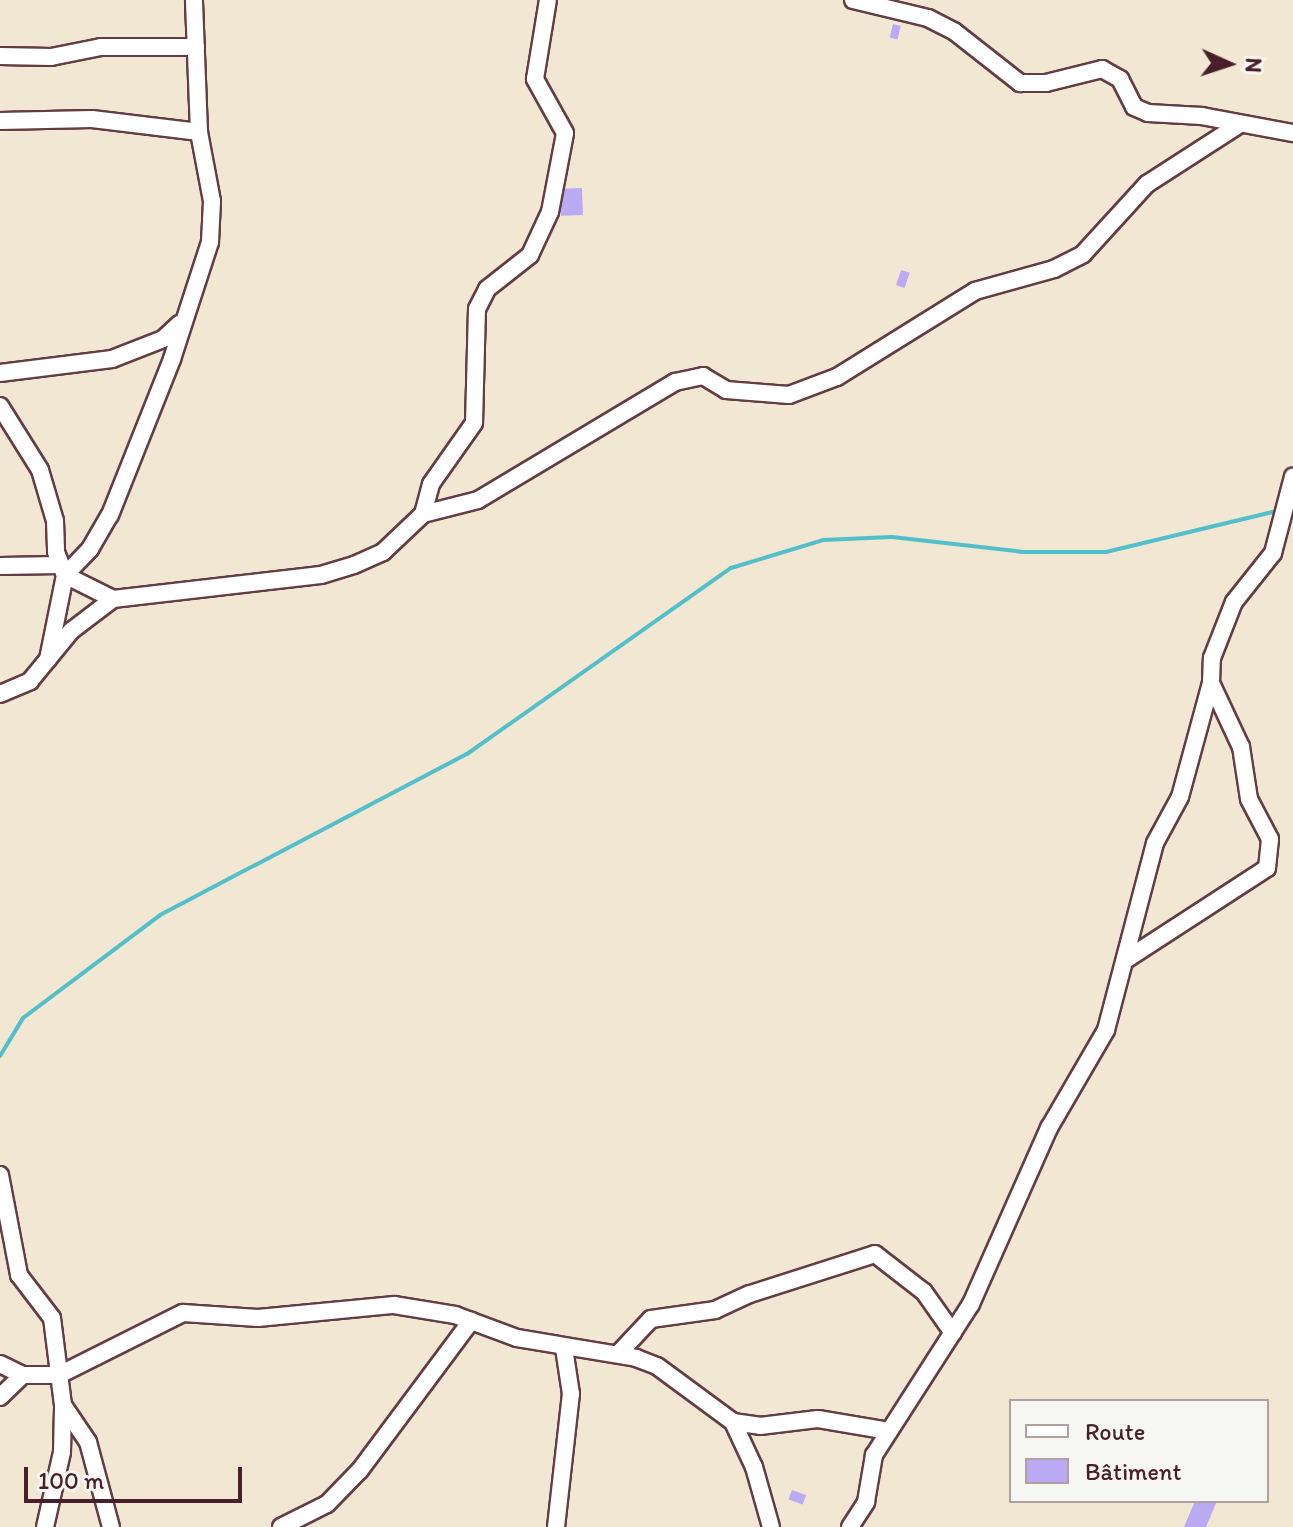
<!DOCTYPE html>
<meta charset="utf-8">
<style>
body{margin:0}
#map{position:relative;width:1293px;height:1527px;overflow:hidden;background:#f1e7d2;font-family:Itim,sans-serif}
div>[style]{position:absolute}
.stream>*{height:4px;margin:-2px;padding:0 2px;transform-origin:2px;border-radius:2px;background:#52bfcb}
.building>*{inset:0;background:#b9aaf3;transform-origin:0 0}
.roads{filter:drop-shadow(2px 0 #633d44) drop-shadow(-2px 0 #633d44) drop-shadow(0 2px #633d44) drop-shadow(0 -2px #633d44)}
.minor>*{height:16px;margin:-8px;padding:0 8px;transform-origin:8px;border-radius:8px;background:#fff}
span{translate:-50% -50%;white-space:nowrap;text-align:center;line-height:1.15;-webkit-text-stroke:7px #f6f6f2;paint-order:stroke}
.legend{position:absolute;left:1009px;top:1399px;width:260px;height:104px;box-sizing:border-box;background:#f6f6f2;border:2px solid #b1a0a2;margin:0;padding:10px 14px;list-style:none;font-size:24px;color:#4a1f2b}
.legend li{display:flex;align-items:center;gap:16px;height:40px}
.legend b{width:40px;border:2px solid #b1a0a2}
.north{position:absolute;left:1189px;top:24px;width:80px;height:80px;-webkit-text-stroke:6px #f6f6f2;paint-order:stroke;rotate:93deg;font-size:22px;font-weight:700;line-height:32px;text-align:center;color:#4a1f2b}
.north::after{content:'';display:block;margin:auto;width:28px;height:36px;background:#4a1f2b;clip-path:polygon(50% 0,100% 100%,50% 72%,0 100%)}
.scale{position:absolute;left:24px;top:1467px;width:218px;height:36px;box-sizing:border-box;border:4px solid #4a1f2b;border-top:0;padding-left:10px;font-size:24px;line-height:28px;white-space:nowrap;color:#4a1f2b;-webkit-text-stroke:6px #f6f6f2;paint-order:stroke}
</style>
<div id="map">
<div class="stream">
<i style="left:0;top:1056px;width:44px;rotate:-58.8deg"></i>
<i style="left:23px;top:1018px;width:171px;rotate:-36.9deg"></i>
<i style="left:160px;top:915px;width:347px;rotate:-27.7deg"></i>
<i style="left:467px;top:754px;width:323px;rotate:-35.2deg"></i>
<i style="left:731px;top:568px;width:96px;rotate:-16.9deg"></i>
<i style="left:823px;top:540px;width:69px;rotate:-2.5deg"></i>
<i style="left:892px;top:537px;width:132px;rotate:6.5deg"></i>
<i style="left:1023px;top:552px;width:83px"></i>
<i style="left:1106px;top:552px;width:180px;rotate:-13.5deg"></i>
</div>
<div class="building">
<i style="left:893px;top:24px;width:8px;height:14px;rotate:14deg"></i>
<i style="left:582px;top:188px;width:27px;height:22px;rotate:88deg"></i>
<i style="left:901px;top:270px;width:9px;height:16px;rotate:18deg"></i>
<i style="left:792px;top:1490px;width:15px;height:10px;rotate:20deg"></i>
<i style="clip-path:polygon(1195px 1501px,1217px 1501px,1206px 1527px,1184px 1527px)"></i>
</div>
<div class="roads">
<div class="minor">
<i style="left:853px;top:0;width:77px;rotate:13.5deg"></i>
<i style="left:928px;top:18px;width:30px;rotate:27deg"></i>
<i style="left:955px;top:32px;width:83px;rotate:38.1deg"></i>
<i style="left:1020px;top:83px;width:26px"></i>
<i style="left:1046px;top:83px;width:58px;rotate:-14deg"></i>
<i style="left:1102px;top:69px;width:21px;rotate:29deg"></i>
<i style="left:1120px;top:79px;width:31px;rotate:63deg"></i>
<i style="left:1134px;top:107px;width:15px;rotate:23deg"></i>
<i style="left:1148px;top:113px;width:54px;rotate:3.2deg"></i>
<i style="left:1202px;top:116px;width:93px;rotate:10.6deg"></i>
<i style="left:0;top:56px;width:51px;rotate:1.1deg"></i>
<i style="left:51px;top:57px;width:51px;rotate:-11.3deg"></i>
<i style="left:101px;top:47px;width:95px"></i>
<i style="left:0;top:121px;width:92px;rotate:-1.2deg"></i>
<i style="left:92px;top:119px;width:108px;rotate:6.9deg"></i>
<i style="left:0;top:373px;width:113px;rotate:-7.1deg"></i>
<i style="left:112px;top:359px;width:55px;rotate:-21.4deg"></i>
<i style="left:163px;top:339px;width:22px;rotate:-43deg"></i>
<i style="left:0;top:406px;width:75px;rotate:58deg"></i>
<i style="left:40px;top:470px;width:53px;rotate:73.6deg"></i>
<i style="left:55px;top:521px;width:31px;rotate:88deg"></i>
<i style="left:56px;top:552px;width:25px;rotate:69deg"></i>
<i style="left:65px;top:575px;width:86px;rotate:101.4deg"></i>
<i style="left:423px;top:514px;width:31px;rotate:-75deg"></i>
<i style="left:431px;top:484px;width:75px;rotate:-54.8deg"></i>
<i style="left:474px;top:423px;width:114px;rotate:-88.5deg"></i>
<i style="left:477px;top:309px;width:22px;rotate:-63deg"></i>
<i style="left:487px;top:289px;width:55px;rotate:-38.3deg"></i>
<i style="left:530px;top:255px;width:47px;rotate:-65.1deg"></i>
<i style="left:550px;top:212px;width:80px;rotate:-79.2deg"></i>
<i style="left:565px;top:133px;width:62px;rotate:-119.1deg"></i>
<i style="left:535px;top:79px;width:80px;rotate:-80.7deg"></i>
<i style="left:0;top:566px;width:60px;rotate:-1deg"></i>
<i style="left:113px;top:599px;width:54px;rotate:-153.4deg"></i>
<i style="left:65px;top:575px;width:36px;rotate:-46deg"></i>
<i style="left:90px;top:549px;width:39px;rotate:-60deg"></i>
<i style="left:110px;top:515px;width:168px;rotate:-68.3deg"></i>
<i style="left:172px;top:359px;width:123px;rotate:-72deg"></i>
<i style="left:210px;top:242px;width:41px;rotate:-87.2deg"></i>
<i style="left:212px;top:201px;width:70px;rotate:-100.7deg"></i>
<i style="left:199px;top:132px;width:132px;rotate:-92.2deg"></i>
<i style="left:0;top:694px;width:33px;rotate:-23deg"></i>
<i style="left:30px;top:681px;width:65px;rotate:-50.6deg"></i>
<i style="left:71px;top:631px;width:53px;rotate:-37.3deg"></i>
<i style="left:113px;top:599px;width:209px;rotate:-6.6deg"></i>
<i style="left:321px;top:575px;width:34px;rotate:-17deg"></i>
<i style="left:354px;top:565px;width:32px;rotate:-24deg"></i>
<i style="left:383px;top:552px;width:55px;rotate:-43.5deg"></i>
<i style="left:423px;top:514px;width:57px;rotate:-14.3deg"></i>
<i style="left:478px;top:500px;width:230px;rotate:-30.9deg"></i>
<i style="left:675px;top:382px;width:29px;rotate:-12deg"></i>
<i style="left:703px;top:376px;width:27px;rotate:31deg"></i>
<i style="left:726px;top:390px;width:63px;rotate:4.5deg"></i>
<i style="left:789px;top:395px;width:51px;rotate:-20.6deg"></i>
<i style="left:837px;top:377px;width:163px;rotate:-31.9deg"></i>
<i style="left:975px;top:291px;width:82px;rotate:-15.6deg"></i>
<i style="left:1054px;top:269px;width:33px;rotate:-27deg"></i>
<i style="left:1083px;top:254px;width:95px;rotate:-47.6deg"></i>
<i style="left:1147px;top:184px;width:107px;rotate:-32.8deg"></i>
<i style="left:1127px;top:959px;width:167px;rotate:-33deg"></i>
<i style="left:1267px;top:868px;width:29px;rotate:-84deg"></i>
<i style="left:1270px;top:839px;width:45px;rotate:-117.7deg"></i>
<i style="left:1249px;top:799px;width:53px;rotate:-98.7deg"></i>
<i style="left:1241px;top:747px;width:71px;rotate:-115.1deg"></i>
<i style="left:0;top:1175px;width:102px;rotate:79.2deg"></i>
<i style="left:19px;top:1275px;width:54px;rotate:52.5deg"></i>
<i style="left:52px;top:1318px;width:88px;rotate:82.8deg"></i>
<i style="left:63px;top:1405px;width:45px;rotate:56deg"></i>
<i style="left:88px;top:1442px;width:88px;rotate:74.9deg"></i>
<i style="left:618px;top:1354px;width:48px;rotate:-46.7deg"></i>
<i style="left:651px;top:1319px;width:65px;rotate:-8deg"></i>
<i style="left:715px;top:1310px;width:38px;rotate:-25deg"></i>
<i style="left:750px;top:1294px;width:131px;rotate:-17.7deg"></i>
<i style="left:875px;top:1254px;width:62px;rotate:37.8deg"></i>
<i style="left:924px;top:1292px;width:50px;rotate:54.7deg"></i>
<i style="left:0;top:1364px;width:25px;rotate:26deg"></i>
<i style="left:23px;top:1375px;width:36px"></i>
<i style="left:59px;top:1375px;width:139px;rotate:-26.6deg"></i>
<i style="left:183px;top:1313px;width:75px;rotate:3.8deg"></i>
<i style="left:258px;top:1318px;width:137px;rotate:-5.5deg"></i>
<i style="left:394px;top:1305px;width:62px;rotate:9.3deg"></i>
<i style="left:455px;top:1315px;width:66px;rotate:20.4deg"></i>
<i style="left:517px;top:1338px;width:121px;rotate:9.5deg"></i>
<i style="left:636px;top:1358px;width:22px;rotate:21deg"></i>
<i style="left:657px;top:1366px;width:94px;rotate:36.4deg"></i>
<i style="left:733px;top:1422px;width:27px;rotate:8deg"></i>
<i style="left:760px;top:1426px;width:58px;rotate:-6.9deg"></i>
<i style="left:818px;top:1419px;width:72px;rotate:9.6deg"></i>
<i style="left:0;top:1397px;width:32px;rotate:-44deg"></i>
<i style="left:733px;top:1422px;width:50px;rotate:65deg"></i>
<i style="left:754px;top:1467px;width:62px;rotate:74.2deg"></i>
<i style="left:45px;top:1527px;width:77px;rotate:-77.2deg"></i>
<i style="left:62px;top:1452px;width:45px;rotate:-88.7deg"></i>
<i style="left:281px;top:1527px;width:51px;rotate:-26.6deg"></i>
<i style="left:327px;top:1504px;width:47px;rotate:-45.9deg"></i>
<i style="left:360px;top:1470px;width:186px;rotate:-53.3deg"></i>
<i style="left:556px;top:1527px;width:134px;rotate:-83.6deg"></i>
<i style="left:571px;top:1394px;width:47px;rotate:-98.7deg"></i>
<i style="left:850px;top:1527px;width:30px;rotate:-57deg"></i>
<i style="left:866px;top:1502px;width:48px;rotate:-80.3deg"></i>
<i style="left:874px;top:1455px;width:179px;rotate:-57.3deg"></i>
<i style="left:971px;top:1304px;width:193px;rotate:-66.1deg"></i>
<i style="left:1049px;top:1128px;width:113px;rotate:-59.8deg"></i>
<i style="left:1106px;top:1030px;width:193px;rotate:-75.3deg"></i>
<i style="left:1155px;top:843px;width:52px;rotate:-61.5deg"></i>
<i style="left:1180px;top:797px;width:118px;rotate:-74.8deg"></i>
<i style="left:1211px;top:683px;width:25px;rotate:-88deg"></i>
<i style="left:1212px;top:658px;width:60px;rotate:-68.6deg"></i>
<i style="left:1234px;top:602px;width:63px;rotate:-51.5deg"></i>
<i style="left:1273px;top:553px;width:79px;rotate:-75.3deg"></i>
</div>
</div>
<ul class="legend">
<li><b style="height:10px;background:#fff"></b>Route</li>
<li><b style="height:22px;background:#b9aaf3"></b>Bâtiment</li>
</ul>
<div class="north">N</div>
<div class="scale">100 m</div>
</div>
